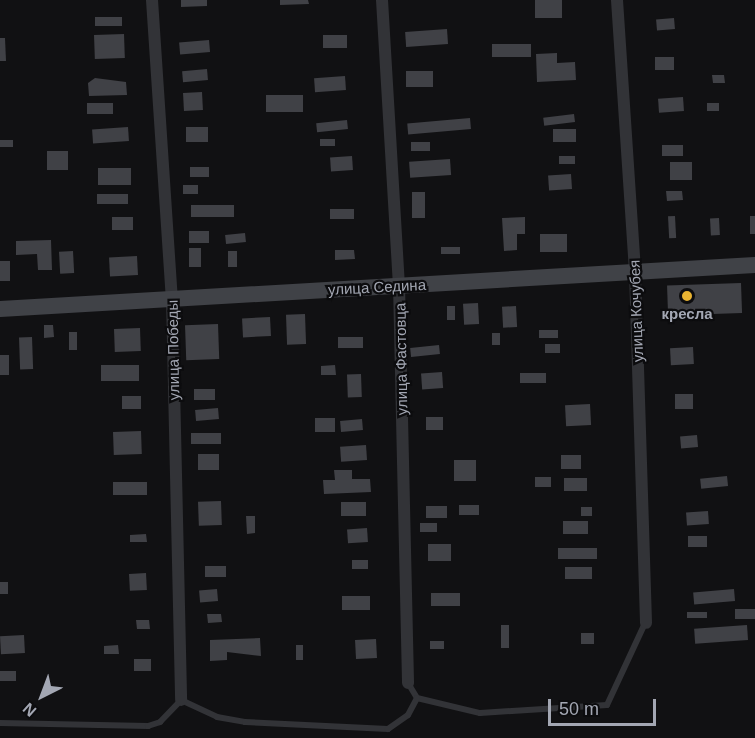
<!DOCTYPE html>
<meta charset="utf-8">
<style>
body{margin:0}
#map{position:relative;width:755px;height:738px;overflow:hidden;background:#111113;font-family:Helvetica,sans-serif}
div>[style]{position:absolute}
.building>*{inset:0;background:#404146;transform-origin:0 0}
.lane>*{height:6px;margin:-3px;padding:0 3px;transform-origin:3px;border-radius:3px;background:#323337}
.street>*{height:12px;margin:-6px;padding:0 6px;transform-origin:6px;border-radius:6px;background:#323337}
.secondary>*{height:16px;margin:-8px;padding:0 8px;transform-origin:8px;border-radius:8px;background:#404247}
.dots>*{width:16px;height:16px;translate:-50% -50%;box-sizing:border-box;border:3px solid #0c0c0e;border-radius:50%}
span{translate:-50% -50%;white-space:nowrap;text-align:center;line-height:1.15;-webkit-text-stroke:4.5px #0c0c0e;paint-order:stroke}
.street-label{font-size:15px;color:#a3a7b3}
.poi-label{font-size:15px;color:#a3a7b3;font-weight:700}
.north{position:absolute;left:12px;top:666px;width:60px;height:60px;-webkit-text-stroke:4px #0c0c0e;paint-order:stroke;rotate:222deg;font-size:16px;font-weight:700;line-height:24px;text-align:center;color:#a3a7b3}
.north::after{content:'';display:block;margin:auto;width:21px;height:27px;background:#a3a7b3;clip-path:polygon(50% 0,100% 100%,50% 72%,0 100%)}
.scale{position:absolute;left:548px;top:699px;width:108px;height:27px;box-sizing:border-box;border:3px solid #a3a7b3;border-top:0;padding-left:8px;font-size:18px;line-height:21px;white-space:nowrap;color:#a3a7b3;-webkit-text-stroke:4px #0c0c0e;paint-order:stroke}
</style>
<div id="map">
<div class="building">
<i style="clip-path:polygon(181px 0,207px 0,207px 6px,181px 7px)"></i>
<i style="clip-path:polygon(280px 0,308px 0,309px 4px,280px 5px)"></i>
<i style="left:535px;top:0;width:27px;height:18px"></i>
<i style="left:122px;top:17px;width:9px;height:27px;rotate:90deg"></i>
<i style="left:674px;top:18px;width:11px;height:18px;rotate:85deg"></i>
<i style="left:447px;top:29px;width:15px;height:42px;rotate:86deg"></i>
<i style="left:124px;top:34px;width:24px;height:30px;rotate:88deg"></i>
<i style="left:347px;top:35px;width:13px;height:24px;rotate:90deg"></i>
<i style="clip-path:polygon(0 38px,5px 38px,6px 61px,0 61px)"></i>
<i style="left:209px;top:40px;width:12px;height:30px;rotate:85deg"></i>
<i style="left:531px;top:44px;width:13px;height:39px;rotate:90deg"></i>
<i style="clip-path:polygon(557px 53px,557px 63px,575px 62px,576px 80px,537px 82px,536px 54px)"></i>
<i style="left:655px;top:57px;width:19px;height:13px"></i>
<i style="left:207px;top:69px;width:11px;height:25px;rotate:85deg"></i>
<i style="left:406px;top:71px;width:27px;height:16px"></i>
<i style="clip-path:polygon(712px 75px,724px 75px,725px 83px,713px 83px)"></i>
<i style="left:345px;top:76px;width:14px;height:31px;rotate:86deg"></i>
<i style="clip-path:polygon(95px 78px,126px 82px,127px 95px,89px 96px,88px 83px)"></i>
<i style="left:202px;top:92px;width:18px;height:19px;rotate:87deg"></i>
<i style="left:303px;top:95px;width:17px;height:37px;rotate:90deg"></i>
<i style="left:683px;top:97px;width:14px;height:25px;rotate:86deg"></i>
<i style="left:113px;top:103px;width:11px;height:26px;rotate:90deg"></i>
<i style="left:719px;top:103px;width:8px;height:12px;rotate:90deg"></i>
<i style="left:574px;top:114px;width:8px;height:31px;rotate:83deg"></i>
<i style="left:470px;top:118px;width:11px;height:63px;rotate:85deg"></i>
<i style="left:347px;top:120px;width:9px;height:31px;rotate:84deg"></i>
<i style="left:128px;top:127px;width:14px;height:36px;rotate:86deg"></i>
<i style="left:186px;top:127px;width:22px;height:15px"></i>
<i style="left:553px;top:129px;width:23px;height:13px"></i>
<i style="left:320px;top:139px;width:15px;height:7px"></i>
<i style="left:0;top:140px;width:13px;height:7px"></i>
<i style="left:430px;top:142px;width:9px;height:19px;rotate:90deg"></i>
<i style="left:683px;top:145px;width:11px;height:21px;rotate:90deg"></i>
<i style="left:47px;top:151px;width:21px;height:19px"></i>
<i style="left:352px;top:156px;width:14px;height:22px;rotate:86deg"></i>
<i style="left:575px;top:156px;width:8px;height:16px;rotate:90deg"></i>
<i style="left:450px;top:159px;width:16px;height:41px;rotate:86deg"></i>
<i style="left:692px;top:162px;width:18px;height:22px;rotate:90deg"></i>
<i style="left:209px;top:167px;width:10px;height:19px;rotate:90deg"></i>
<i style="left:131px;top:168px;width:17px;height:33px;rotate:90deg"></i>
<i style="left:571px;top:174px;width:15px;height:23px;rotate:86deg"></i>
<i style="left:198px;top:185px;width:9px;height:15px;rotate:90deg"></i>
<i style="clip-path:polygon(666px 191px,682px 191px,683px 200px,667px 201px)"></i>
<i style="left:412px;top:192px;width:13px;height:26px"></i>
<i style="left:128px;top:194px;width:10px;height:31px;rotate:90deg"></i>
<i style="left:234px;top:205px;width:12px;height:43px;rotate:90deg"></i>
<i style="left:354px;top:209px;width:10px;height:24px;rotate:90deg"></i>
<i style="left:675px;top:216px;width:22px;height:7px;rotate:87deg"></i>
<i style="left:750px;top:216px;width:5px;height:18px"></i>
<i style="left:112px;top:217px;width:21px;height:13px"></i>
<i style="clip-path:polygon(525px 217px,525px 234px,517px 234px,517px 250px,504px 251px,502px 218px)"></i>
<i style="left:719px;top:218px;width:17px;height:9px;rotate:87deg"></i>
<i style="left:209px;top:231px;width:12px;height:20px;rotate:90deg"></i>
<i style="left:245px;top:233px;width:9px;height:20px;rotate:84deg"></i>
<i style="left:567px;top:234px;width:18px;height:27px;rotate:90deg"></i>
<i style="clip-path:polygon(51px 240px,52px 270px,38px 270px,37px 254px,16px 255px,16px 241px)"></i>
<i style="left:460px;top:247px;width:7px;height:19px;rotate:90deg"></i>
<i style="left:189px;top:248px;width:12px;height:19px"></i>
<i style="clip-path:polygon(335px 250px,354px 250px,355px 259px,335px 260px)"></i>
<i style="left:73px;top:251px;width:22px;height:14px;rotate:87deg"></i>
<i style="left:228px;top:251px;width:9px;height:16px"></i>
<i style="left:137px;top:256px;width:19px;height:28px;rotate:87deg"></i>
<i style="left:0;top:261px;width:10px;height:20px"></i>
<i style="left:741px;top:283px;width:30px;height:74px;rotate:88deg"></i>
<i style="left:478px;top:303px;width:21px;height:15px;rotate:87deg"></i>
<i style="left:455px;top:306px;width:14px;height:8px;rotate:90deg"></i>
<i style="left:516px;top:306px;width:21px;height:14px;rotate:87deg"></i>
<i style="left:305px;top:314px;width:30px;height:19px;rotate:88deg"></i>
<i style="left:270px;top:317px;width:19px;height:28px;rotate:87deg"></i>
<i style="left:218px;top:324px;width:35px;height:33px;rotate:88deg"></i>
<i style="clip-path:polygon(44px 325px,53px 325px,54px 337px,44px 338px)"></i>
<i style="left:140px;top:328px;width:23px;height:26px;rotate:88deg"></i>
<i style="left:539px;top:330px;width:19px;height:8px"></i>
<i style="left:69px;top:332px;width:8px;height:18px"></i>
<i style="left:492px;top:333px;width:8px;height:12px"></i>
<i style="left:32px;top:337px;width:32px;height:13px;rotate:88deg"></i>
<i style="left:363px;top:337px;width:11px;height:25px;rotate:90deg"></i>
<i style="left:560px;top:344px;width:9px;height:15px;rotate:90deg"></i>
<i style="left:439px;top:345px;width:9px;height:29px;rotate:84deg"></i>
<i style="left:693px;top:347px;width:17px;height:23px;rotate:87deg"></i>
<i style="left:0;top:355px;width:9px;height:20px"></i>
<i style="left:139px;top:365px;width:16px;height:38px;rotate:90deg"></i>
<i style="clip-path:polygon(335px 365px,336px 375px,321px 375px,321px 366px)"></i>
<i style="left:442px;top:372px;width:16px;height:21px;rotate:86deg"></i>
<i style="left:546px;top:373px;width:10px;height:26px;rotate:90deg"></i>
<i style="left:361px;top:374px;width:23px;height:14px;rotate:88deg"></i>
<i style="left:194px;top:389px;width:21px;height:11px"></i>
<i style="left:693px;top:394px;width:15px;height:18px;rotate:90deg"></i>
<i style="left:122px;top:396px;width:19px;height:13px"></i>
<i style="left:590px;top:404px;width:21px;height:25px;rotate:87deg"></i>
<i style="left:218px;top:408px;width:11px;height:23px;rotate:85deg"></i>
<i style="left:443px;top:417px;width:13px;height:17px;rotate:90deg"></i>
<i style="left:335px;top:418px;width:14px;height:20px;rotate:90deg"></i>
<i style="left:362px;top:419px;width:11px;height:22px;rotate:85deg"></i>
<i style="left:141px;top:431px;width:23px;height:28px;rotate:88deg"></i>
<i style="left:221px;top:433px;width:11px;height:30px;rotate:90deg"></i>
<i style="left:697px;top:435px;width:12px;height:17px;rotate:85deg"></i>
<i style="left:366px;top:445px;width:15px;height:26px;rotate:86deg"></i>
<i style="left:219px;top:454px;width:16px;height:21px;rotate:90deg"></i>
<i style="left:581px;top:455px;width:14px;height:20px;rotate:90deg"></i>
<i style="left:454px;top:460px;width:22px;height:21px"></i>
<i style="clip-path:polygon(334px 470px,352px 470px,352px 479px,370px 479px,371px 492px,324px 494px,323px 480px,335px 480px)"></i>
<i style="left:727px;top:476px;width:10px;height:27px;rotate:84deg"></i>
<i style="left:535px;top:477px;width:16px;height:10px"></i>
<i style="left:587px;top:478px;width:13px;height:23px;rotate:90deg"></i>
<i style="left:147px;top:482px;width:13px;height:34px;rotate:90deg"></i>
<i style="left:221px;top:501px;width:24px;height:23px;rotate:88deg"></i>
<i style="left:366px;top:502px;width:14px;height:25px;rotate:90deg"></i>
<i style="left:479px;top:505px;width:10px;height:20px;rotate:90deg"></i>
<i style="left:447px;top:506px;width:12px;height:21px;rotate:90deg"></i>
<i style="left:581px;top:507px;width:11px;height:9px"></i>
<i style="left:708px;top:511px;width:13px;height:22px;rotate:86deg"></i>
<i style="clip-path:polygon(246px 516px,255px 516px,255px 533px,247px 534px)"></i>
<i style="left:563px;top:521px;width:25px;height:13px"></i>
<i style="left:437px;top:523px;width:9px;height:17px;rotate:90deg"></i>
<i style="left:367px;top:528px;width:14px;height:20px;rotate:86deg"></i>
<i style="clip-path:polygon(146px 534px,147px 542px,130px 542px,130px 535px)"></i>
<i style="left:707px;top:536px;width:11px;height:19px;rotate:90deg"></i>
<i style="left:428px;top:544px;width:23px;height:17px"></i>
<i style="left:597px;top:548px;width:11px;height:39px;rotate:90deg"></i>
<i style="left:352px;top:560px;width:16px;height:9px"></i>
<i style="left:205px;top:566px;width:21px;height:11px"></i>
<i style="left:592px;top:567px;width:12px;height:27px;rotate:90deg"></i>
<i style="left:146px;top:573px;width:17px;height:17px;rotate:87deg"></i>
<i style="left:0;top:582px;width:8px;height:12px"></i>
<i style="left:217px;top:589px;width:12px;height:18px;rotate:85deg"></i>
<i style="left:734px;top:589px;width:12px;height:41px;rotate:85deg"></i>
<i style="left:460px;top:593px;width:13px;height:29px;rotate:90deg"></i>
<i style="left:370px;top:596px;width:14px;height:28px;rotate:90deg"></i>
<i style="left:755px;top:609px;width:10px;height:20px;rotate:90deg"></i>
<i style="left:707px;top:612px;width:6px;height:20px;rotate:90deg"></i>
<i style="clip-path:polygon(207px 614px,221px 614px,222px 622px,208px 623px)"></i>
<i style="clip-path:polygon(136px 620px,149px 620px,150px 629px,137px 629px)"></i>
<i style="left:501px;top:625px;width:8px;height:23px"></i>
<i style="left:747px;top:625px;width:15px;height:53px;rotate:86deg"></i>
<i style="left:581px;top:633px;width:13px;height:11px"></i>
<i style="left:24px;top:635px;width:18px;height:24px;rotate:87deg"></i>
<i style="clip-path:polygon(260px 638px,261px 656px,227px 652px,227px 660px,210px 661px,210px 640px)"></i>
<i style="left:376px;top:639px;width:19px;height:21px;rotate:87deg"></i>
<i style="left:430px;top:641px;width:14px;height:8px"></i>
<i style="clip-path:polygon(118px 645px,119px 654px,104px 654px,104px 646px)"></i>
<i style="left:296px;top:645px;width:7px;height:15px"></i>
<i style="left:134px;top:659px;width:17px;height:12px"></i>
<i style="left:16px;top:671px;width:10px;height:16px;rotate:90deg"></i>
</div>
<div class="lane">
<i style="left:408px;top:683px;width:17px;rotate:59deg"></i>
<i style="left:417px;top:698px;width:65px;rotate:13.4deg"></i>
<i style="left:480px;top:713px;width:127px;rotate:-3.6deg"></i>
<i style="left:607px;top:705px;width:90px;rotate:-65.1deg"></i>
<i style="left:0;top:723px;width:148px;rotate:1.2deg"></i>
<i style="left:148px;top:726px;width:13px;rotate:-18deg"></i>
<i style="left:160px;top:722px;width:30px;rotate:-46deg"></i>
<i style="left:181px;top:700px;width:40px;rotate:25deg"></i>
<i style="left:217px;top:717px;width:28px;rotate:10deg"></i>
<i style="left:245px;top:722px;width:143px;rotate:2.8deg"></i>
<i style="left:388px;top:729px;width:24px;rotate:-35deg"></i>
<i style="left:408px;top:715px;width:19px;rotate:-62deg"></i>
</div>
<div class="street">
<i style="left:152px;top:0;width:299px;rotate:86.2deg"></i>
<i style="left:172px;top:298px;width:402px;rotate:88.7deg"></i>
<i style="left:382px;top:0;width:286px;rotate:86.6deg"></i>
<i style="left:399px;top:285px;width:398px;rotate:88.7deg"></i>
<i style="left:617px;top:0;width:273px;rotate:86.2deg"></i>
<i style="left:635px;top:272px;width:351px;rotate:88.2deg"></i>
</div>
<div class="secondary">
<i style="left:0;top:309px;width:756px;rotate:-3.34deg"></i>
</div>
<div class="dots">
<i style="left:687px;top:296px;background:#eab432"></i>
</div>
<div class="street-label">
<span style="left:377px;top:287px;rotate:-3deg">улица Седина</span>
<span style="left:636px;top:311px;rotate:-92deg">улица Кочубея</span>
<span style="left:173px;top:350px;rotate:-91deg">улица Победы</span>
<span style="left:401px;top:359px;rotate:-91deg">улица Фастовца</span>
</div>
<div class="poi-label">
<span style="left:687px;top:314px">кресла</span>
</div>
<div class="north">N</div>
<div class="scale">50 m</div>
</div>
